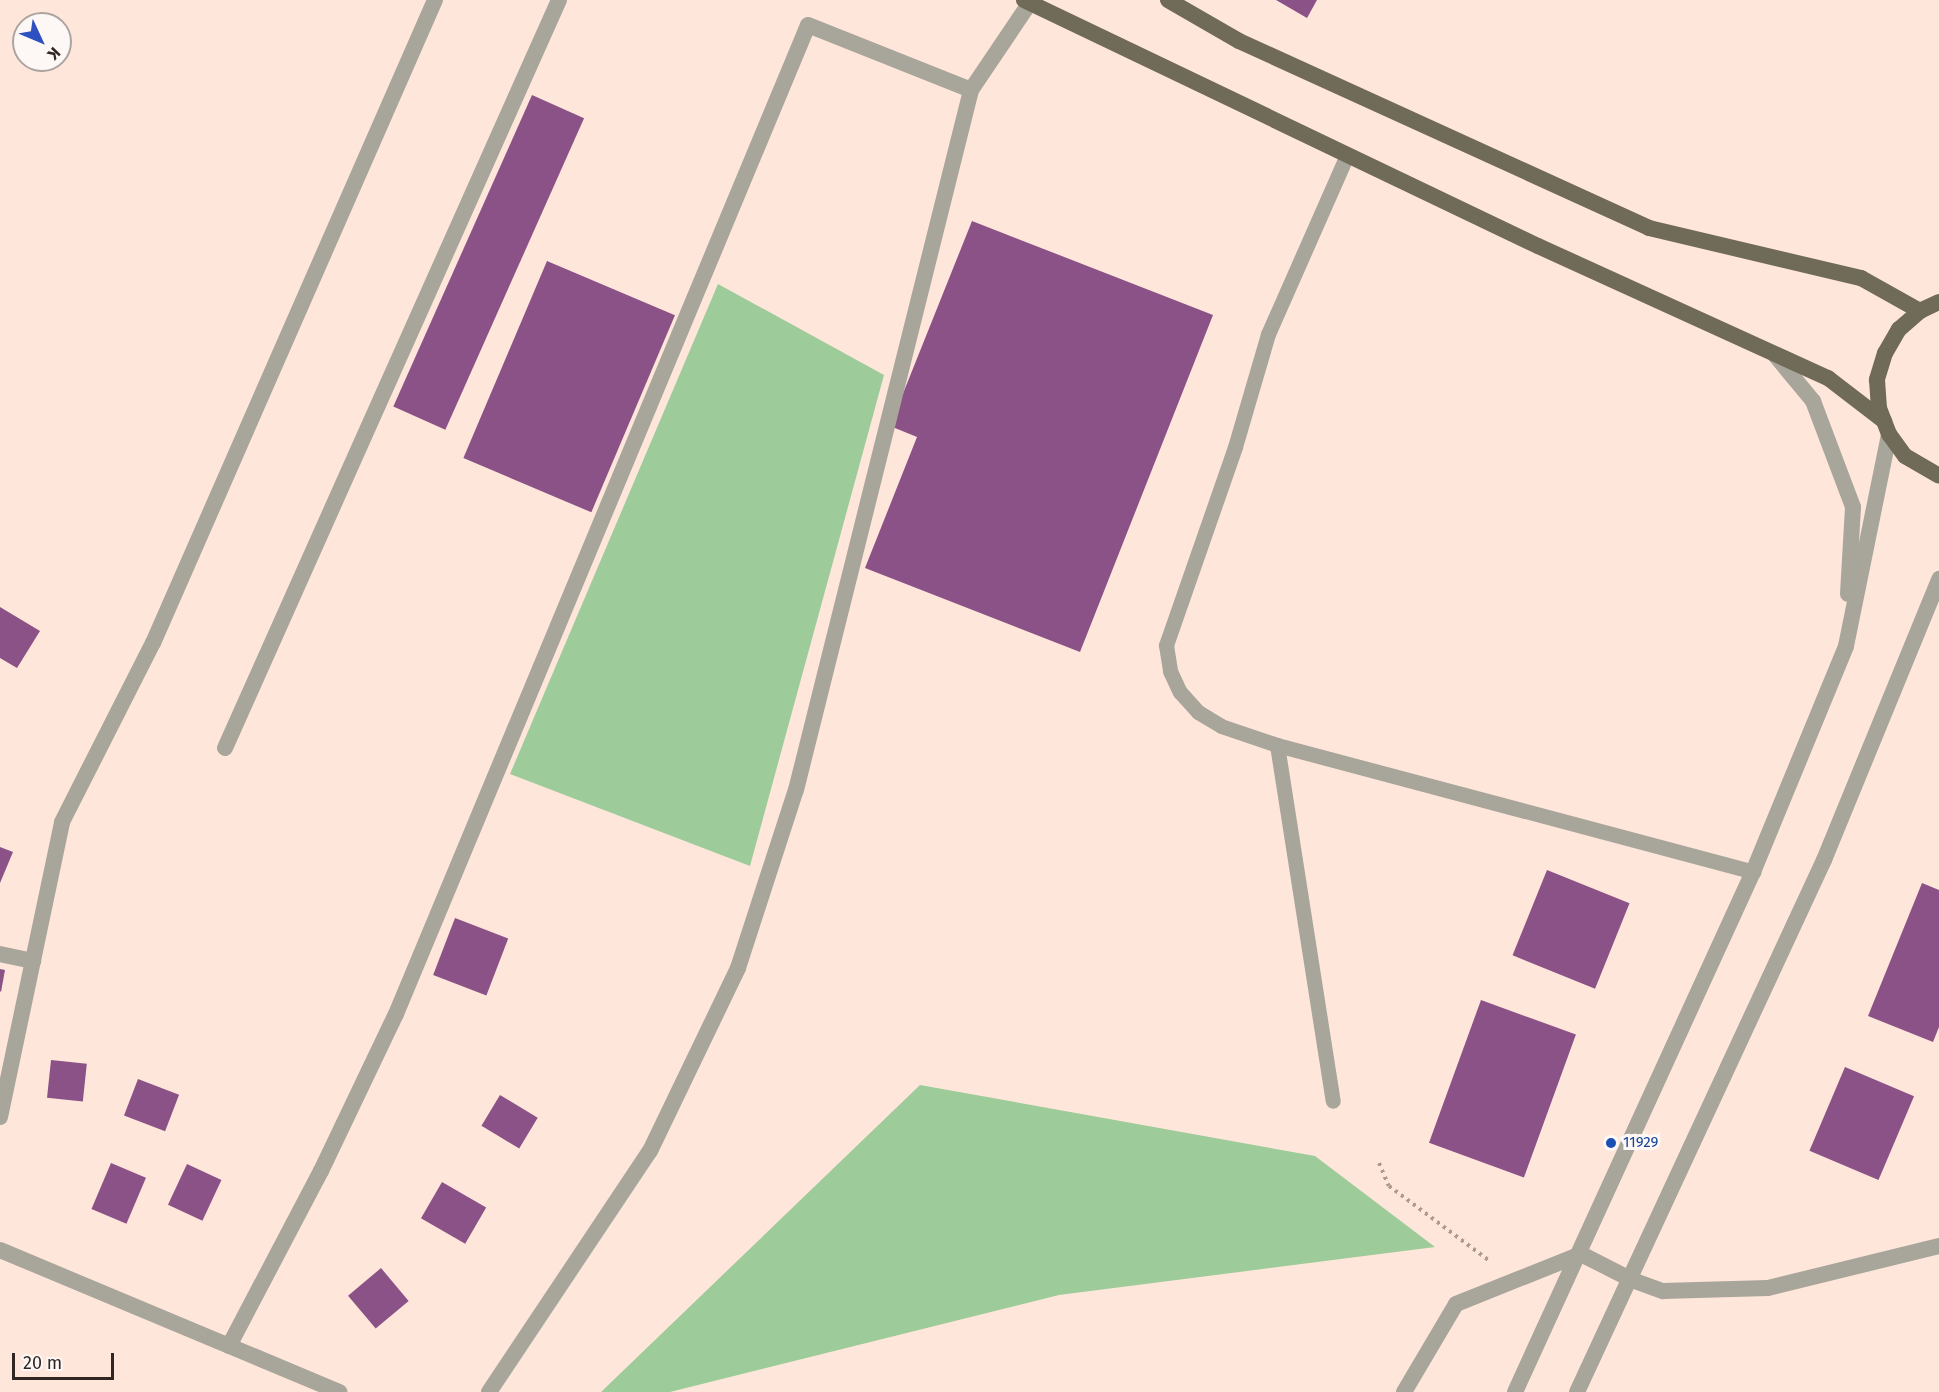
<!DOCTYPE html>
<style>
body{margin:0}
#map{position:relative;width:1939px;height:1392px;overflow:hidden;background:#ffe6da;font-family:"Fira Sans",sans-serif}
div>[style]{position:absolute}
.green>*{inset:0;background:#9dcb9a}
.building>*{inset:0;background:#8b5288;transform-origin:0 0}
.path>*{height:4px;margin-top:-2px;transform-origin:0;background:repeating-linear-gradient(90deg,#ad9a91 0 3px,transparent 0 7.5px)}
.service>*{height:15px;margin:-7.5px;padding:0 7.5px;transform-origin:7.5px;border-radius:7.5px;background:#a8a59b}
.minor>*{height:16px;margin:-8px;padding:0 8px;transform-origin:8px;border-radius:8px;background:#a8a59b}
.tertiary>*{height:16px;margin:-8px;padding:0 8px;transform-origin:8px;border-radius:8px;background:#a8a59b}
.primary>*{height:16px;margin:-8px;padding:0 8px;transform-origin:8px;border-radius:8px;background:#706a59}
.dots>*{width:16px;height:16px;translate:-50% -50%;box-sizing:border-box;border:3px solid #fdf8f5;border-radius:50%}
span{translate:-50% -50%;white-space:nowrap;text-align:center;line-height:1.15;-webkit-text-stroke:6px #fdf8f5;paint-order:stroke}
.transit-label{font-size:15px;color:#164399}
.left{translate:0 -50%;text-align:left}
.north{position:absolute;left:12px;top:12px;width:60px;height:60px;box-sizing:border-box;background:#fdf8f5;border:2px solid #aba4a1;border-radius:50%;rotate:134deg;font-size:16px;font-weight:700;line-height:24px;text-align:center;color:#302622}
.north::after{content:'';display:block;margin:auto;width:21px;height:27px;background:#2e50c0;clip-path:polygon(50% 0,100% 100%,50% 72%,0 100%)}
.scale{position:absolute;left:12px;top:1353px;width:102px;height:27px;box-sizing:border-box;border:3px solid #302622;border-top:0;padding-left:8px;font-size:18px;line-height:21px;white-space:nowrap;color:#302622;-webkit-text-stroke:4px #fdf8f5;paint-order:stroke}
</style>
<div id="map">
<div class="green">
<i style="clip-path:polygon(718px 284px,884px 375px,750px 866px,510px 774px)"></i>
<i style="clip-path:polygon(920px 1085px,1315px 1156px,1435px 1247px,1059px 1295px,670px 1392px,601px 1392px)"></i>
</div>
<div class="building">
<i style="clip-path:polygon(1276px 0,1317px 0,1307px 18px)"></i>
<i style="left:532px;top:95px;width:57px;height:341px;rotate:24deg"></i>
<i style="clip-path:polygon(972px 221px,1213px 315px,1080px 652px,865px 568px,917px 437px,890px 426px)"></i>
<i style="left:547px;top:261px;width:139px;height:214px;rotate:23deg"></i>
<i style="clip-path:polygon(0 607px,40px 631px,17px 668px,0 658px)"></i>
<i style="clip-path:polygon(0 847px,13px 852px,0 883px)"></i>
<i style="left:1547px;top:870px;width:89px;height:92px;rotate:22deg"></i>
<i style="clip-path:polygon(1922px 883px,1939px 890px,1939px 1027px,1933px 1042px,1868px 1016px)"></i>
<i style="left:455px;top:918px;width:57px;height:61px;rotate:21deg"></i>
<i style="clip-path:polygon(0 969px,5px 970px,1px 992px,0 991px)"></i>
<i style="left:1481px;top:1000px;width:101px;height:152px;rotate:20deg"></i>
<i style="left:51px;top:1060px;width:36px;height:38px;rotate:6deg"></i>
<i style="left:1845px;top:1067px;width:75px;height:91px;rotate:23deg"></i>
<i style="left:138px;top:1079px;width:44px;height:39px;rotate:21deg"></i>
<i style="left:500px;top:1095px;width:44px;height:36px;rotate:31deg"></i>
<i style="left:111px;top:1163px;width:38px;height:50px;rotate:23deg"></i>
<i style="left:187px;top:1164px;width:38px;height:45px;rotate:25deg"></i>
<i style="left:442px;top:1182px;width:51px;height:42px;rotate:30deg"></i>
<i style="left:381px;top:1268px;width:43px;height:43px;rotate:50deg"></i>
</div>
<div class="path">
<i style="left:1379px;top:1163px;width:25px;rotate:67deg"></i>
<i style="left:1389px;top:1186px;width:127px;rotate:36.7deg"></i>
</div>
<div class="service">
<i style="left:1347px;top:155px;width:196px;rotate:113.8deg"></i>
<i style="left:1268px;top:334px;width:118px;rotate:106.3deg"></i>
<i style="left:1235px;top:447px;width:210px;rotate:109.2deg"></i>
<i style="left:1166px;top:645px;width:26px;rotate:81deg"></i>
<i style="left:1170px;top:671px;width:23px;rotate:65deg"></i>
<i style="left:1180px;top:692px;width:27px;rotate:48deg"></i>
<i style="left:1198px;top:712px;width:27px;rotate:31deg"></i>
<i style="left:1221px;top:726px;width:59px;rotate:18.7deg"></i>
<i style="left:1277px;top:745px;width:493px;rotate:14.9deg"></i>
<i style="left:1277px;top:745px;width:360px;rotate:81.1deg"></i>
</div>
<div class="minor">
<i style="left:225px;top:748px;width:819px;rotate:-65.94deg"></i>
<i style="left:0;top:954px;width:34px;rotate:12deg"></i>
<i style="left:0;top:1117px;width:301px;rotate:-78.1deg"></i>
<i style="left:62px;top:822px;width:201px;rotate:-63.1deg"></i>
<i style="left:153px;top:643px;width:702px;rotate:-66.32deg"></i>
<i style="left:0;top:1250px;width:368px;rotate:22.7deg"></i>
<i style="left:1632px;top:1280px;width:33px;rotate:20deg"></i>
<i style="left:1663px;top:1291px;width:105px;rotate:-1.6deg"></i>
<i style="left:1768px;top:1288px;width:176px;rotate:-13.8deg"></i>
<i style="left:229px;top:1346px;width:198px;rotate:-62.3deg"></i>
<i style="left:321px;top:1171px;width:174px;rotate:-64.5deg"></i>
<i style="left:396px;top:1014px;width:1071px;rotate:-67.38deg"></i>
<i style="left:808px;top:25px;width:175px;rotate:21.7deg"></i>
<i style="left:489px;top:1392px;width:290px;rotate:-56.3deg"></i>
<i style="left:650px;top:1151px;width:203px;rotate:-64.3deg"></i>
<i style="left:738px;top:968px;width:187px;rotate:-72deg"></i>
<i style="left:796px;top:790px;width:722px;rotate:-75.96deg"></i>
<i style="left:971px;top:90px;width:104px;rotate:-56deg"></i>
<i style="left:1404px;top:1392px;width:102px;rotate:-59.4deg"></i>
<i style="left:1456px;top:1304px;width:135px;rotate:-21.8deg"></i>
</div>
<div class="tertiary">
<i style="left:1775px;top:355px;width:60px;rotate:50.4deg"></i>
<i style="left:1813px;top:401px;width:113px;rotate:69.3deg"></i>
<i style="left:1853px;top:507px;width:87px;rotate:93.3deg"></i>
<i style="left:1581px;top:1254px;width:57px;rotate:27deg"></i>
<i style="left:1515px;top:1392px;width:572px;rotate:-65.41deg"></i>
<i style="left:1753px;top:872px;width:244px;rotate:-67.6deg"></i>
<i style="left:1846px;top:646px;width:216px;rotate:-78.5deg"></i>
<i style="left:1577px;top:1392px;width:587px;rotate:-65.1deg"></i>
<i style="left:1824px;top:860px;width:304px;rotate:-67.7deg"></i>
</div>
<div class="primary">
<i style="left:1024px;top:0;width:570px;rotate:25.58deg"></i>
<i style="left:1538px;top:246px;width:319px;rotate:24.5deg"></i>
<i style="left:1828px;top:378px;width:71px;rotate:37.5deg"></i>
<i style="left:1168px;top:0;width:82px;rotate:30deg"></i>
<i style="left:1239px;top:41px;width:451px;rotate:24.5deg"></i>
<i style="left:1649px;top:228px;width:218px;rotate:13.3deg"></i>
<i style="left:1861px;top:278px;width:68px;rotate:29.2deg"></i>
<i style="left:1939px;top:302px;width:21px;rotate:155deg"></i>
<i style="left:1920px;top:311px;width:28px;rotate:139deg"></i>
<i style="left:1899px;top:329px;width:28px;rotate:120deg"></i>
<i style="left:1885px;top:353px;width:28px;rotate:107deg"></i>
<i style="left:1877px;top:380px;width:28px;rotate:86deg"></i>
<i style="left:1879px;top:408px;width:28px;rotate:69deg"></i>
<i style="left:1889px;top:434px;width:27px;rotate:54deg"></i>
<i style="left:1905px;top:456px;width:39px;rotate:30deg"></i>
</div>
<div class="dots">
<i style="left:1611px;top:1143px;background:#1a4fb4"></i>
</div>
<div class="transit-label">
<span class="left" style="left:1623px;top:1143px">11929</span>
</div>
<div class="north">K</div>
<div class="scale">20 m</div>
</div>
